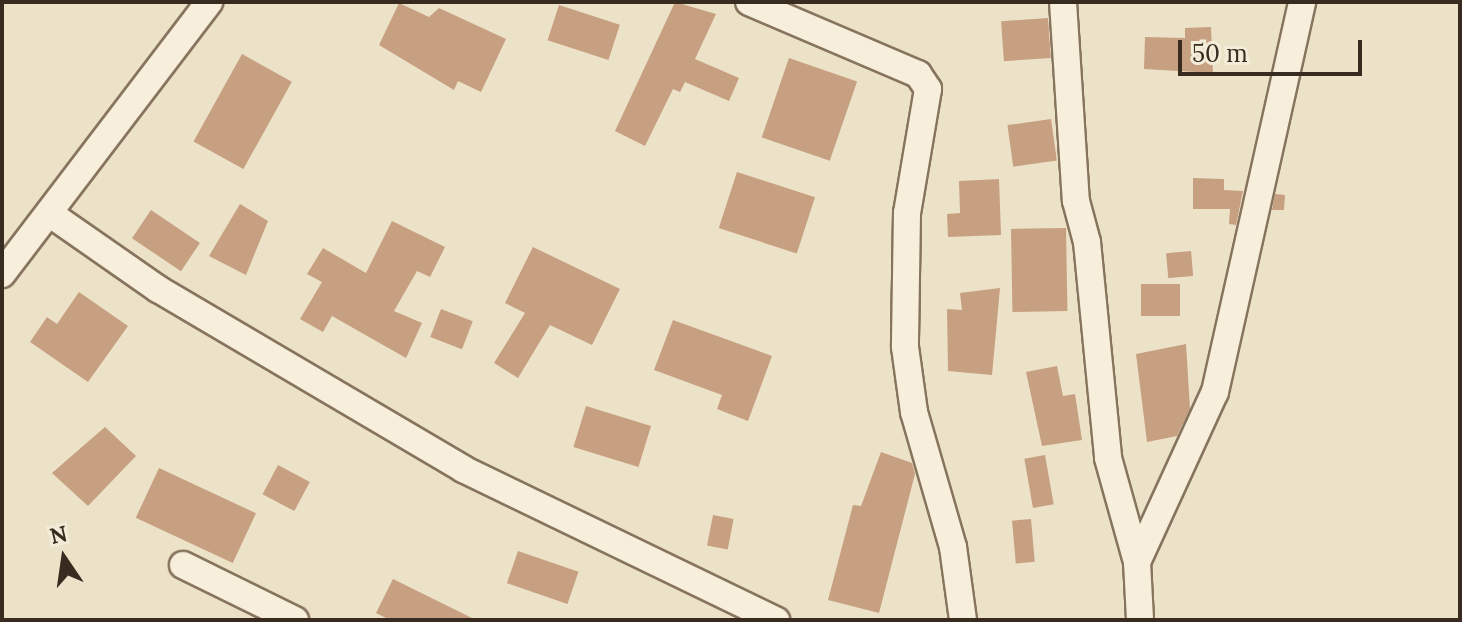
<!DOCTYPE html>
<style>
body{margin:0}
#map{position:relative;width:1462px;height:622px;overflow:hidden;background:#ece2c8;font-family:Lora,serif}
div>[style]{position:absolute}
.building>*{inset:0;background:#c79f81;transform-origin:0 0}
.roads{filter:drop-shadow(2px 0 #87745e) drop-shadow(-2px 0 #87745e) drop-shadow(0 2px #87745e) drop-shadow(0 -2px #87745e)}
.minor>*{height:26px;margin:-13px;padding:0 13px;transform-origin:13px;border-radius:13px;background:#f7efdb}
span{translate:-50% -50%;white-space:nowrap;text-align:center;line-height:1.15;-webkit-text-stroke:7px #f3ecd8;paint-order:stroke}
.frame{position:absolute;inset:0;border:4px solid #382c21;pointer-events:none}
.north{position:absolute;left:24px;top:518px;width:80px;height:80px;-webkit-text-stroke:6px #f3ecd8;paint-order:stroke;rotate:347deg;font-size:22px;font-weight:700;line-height:32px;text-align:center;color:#382c21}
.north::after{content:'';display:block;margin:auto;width:28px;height:36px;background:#382c21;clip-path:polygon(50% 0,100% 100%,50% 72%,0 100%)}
.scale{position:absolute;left:1178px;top:40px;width:184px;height:36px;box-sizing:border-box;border:4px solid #382c21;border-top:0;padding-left:10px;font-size:24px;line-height:28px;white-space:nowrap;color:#382c21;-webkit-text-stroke:6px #f3ecd8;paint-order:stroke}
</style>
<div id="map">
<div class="building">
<i style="clip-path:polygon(675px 2px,716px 14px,695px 59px,739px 78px,729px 101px,685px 82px,680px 92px,673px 89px,645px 146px,615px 131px)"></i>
<i style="clip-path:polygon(399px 3px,429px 17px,439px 8px,506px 39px,481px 92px,458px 81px,454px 90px,379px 45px)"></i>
<i style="left:559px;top:5px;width:64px;height:37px;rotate:18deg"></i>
<i style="left:1048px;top:18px;width:40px;height:47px;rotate:86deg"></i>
<i style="clip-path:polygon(1211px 27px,1213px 73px,1144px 69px,1145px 37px,1185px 38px,1185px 28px)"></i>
<i style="left:242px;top:54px;width:57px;height:100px;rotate:29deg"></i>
<i style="left:789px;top:58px;width:72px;height:84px;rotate:19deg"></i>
<i style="left:1051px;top:119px;width:42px;height:44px;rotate:82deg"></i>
<i style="left:737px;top:172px;width:82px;height:59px;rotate:18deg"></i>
<i style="clip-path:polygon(1193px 178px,1224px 179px,1224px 190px,1243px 191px,1236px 225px,1229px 224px,1230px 209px,1193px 209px)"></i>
<i style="clip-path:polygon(999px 179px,1001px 235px,948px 237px,947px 214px,960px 213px,959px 181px)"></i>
<i style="clip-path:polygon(1275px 194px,1285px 195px,1284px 210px,1272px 210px)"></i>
<i style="clip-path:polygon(240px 204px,268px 221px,246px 275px,209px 256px)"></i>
<i style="left:151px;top:210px;width:59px;height:34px;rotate:34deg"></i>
<i style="clip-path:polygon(392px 221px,445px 247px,430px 277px,417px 271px,394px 311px,422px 323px,406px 358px,332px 316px,323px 332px,300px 319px,322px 282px,307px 274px,323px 248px,366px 273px)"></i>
<i style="left:1066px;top:228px;width:83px;height:55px;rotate:89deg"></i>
<i style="clip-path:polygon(533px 247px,620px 289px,592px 345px,550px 325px,518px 378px,494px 363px,525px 313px,505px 303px)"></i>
<i style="left:1191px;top:251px;width:25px;height:25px;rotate:85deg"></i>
<i style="left:1180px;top:284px;width:32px;height:39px;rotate:90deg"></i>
<i style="clip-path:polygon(1000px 288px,992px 375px,948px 371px,947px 309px,962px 310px,960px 293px)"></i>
<i style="clip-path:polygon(79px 292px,128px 326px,88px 382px,30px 342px,47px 317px,57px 324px)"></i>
<i style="left:441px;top:309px;width:34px;height:30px;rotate:21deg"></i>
<i style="clip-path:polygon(673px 320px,772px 356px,748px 421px,717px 409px,722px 395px,654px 370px)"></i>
<i style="clip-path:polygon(1186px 344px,1190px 409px,1177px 436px,1147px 442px,1136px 354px)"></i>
<i style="clip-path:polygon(1057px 366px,1063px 396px,1075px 394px,1082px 440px,1042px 446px,1026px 372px)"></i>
<i style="left:586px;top:406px;width:68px;height:43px;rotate:17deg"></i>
<i style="clip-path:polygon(105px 427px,136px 456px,88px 506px,52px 473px)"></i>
<i style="clip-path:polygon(881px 452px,912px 463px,915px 474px,879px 613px,828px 600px,853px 505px,861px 506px)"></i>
<i style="left:1045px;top:455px;width:50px;height:21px;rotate:80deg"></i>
<i style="left:278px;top:465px;width:36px;height:33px;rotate:28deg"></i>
<i style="left:159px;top:468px;width:107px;height:55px;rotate:25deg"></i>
<i style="left:713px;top:515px;width:21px;height:31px;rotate:11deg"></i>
<i style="left:1031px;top:519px;width:43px;height:19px;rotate:85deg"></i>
<i style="left:518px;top:551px;width:64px;height:34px;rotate:19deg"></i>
<i style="clip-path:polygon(393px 579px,476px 620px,390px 620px,376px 613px)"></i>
</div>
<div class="roads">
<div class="minor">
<i style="left:749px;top:2px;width:184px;rotate:23.1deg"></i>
<i style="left:918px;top:74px;width:18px;rotate:56deg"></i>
<i style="left:928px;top:89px;width:126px;rotate:99.6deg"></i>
<i style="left:907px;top:213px;width:134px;rotate:90.9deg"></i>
<i style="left:905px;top:347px;width:66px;rotate:82.1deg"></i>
<i style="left:914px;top:412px;width:141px;rotate:73.9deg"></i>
<i style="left:953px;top:547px;width:74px;rotate:82.2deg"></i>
<i style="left:1063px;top:2px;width:199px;rotate:86.3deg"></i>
<i style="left:1076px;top:201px;width:42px;rotate:75deg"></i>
<i style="left:1087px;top:242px;width:217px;rotate:84.4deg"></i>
<i style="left:1108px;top:458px;width:108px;rotate:74.4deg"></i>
<i style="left:1137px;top:562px;width:58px;rotate:87deg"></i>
<i style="left:49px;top:213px;width:133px;rotate:34.9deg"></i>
<i style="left:158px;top:289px;width:354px;rotate:30.5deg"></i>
<i style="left:463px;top:469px;width:348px;rotate:25.8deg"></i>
<i style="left:2px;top:274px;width:342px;rotate:-52.7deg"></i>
<i style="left:1137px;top:562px;width:187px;rotate:-65.4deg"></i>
<i style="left:1215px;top:392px;width:400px;rotate:-77.4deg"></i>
<i style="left:183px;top:565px;width:125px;rotate:26.2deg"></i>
</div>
</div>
<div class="frame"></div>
<div class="north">N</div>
<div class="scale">50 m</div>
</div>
